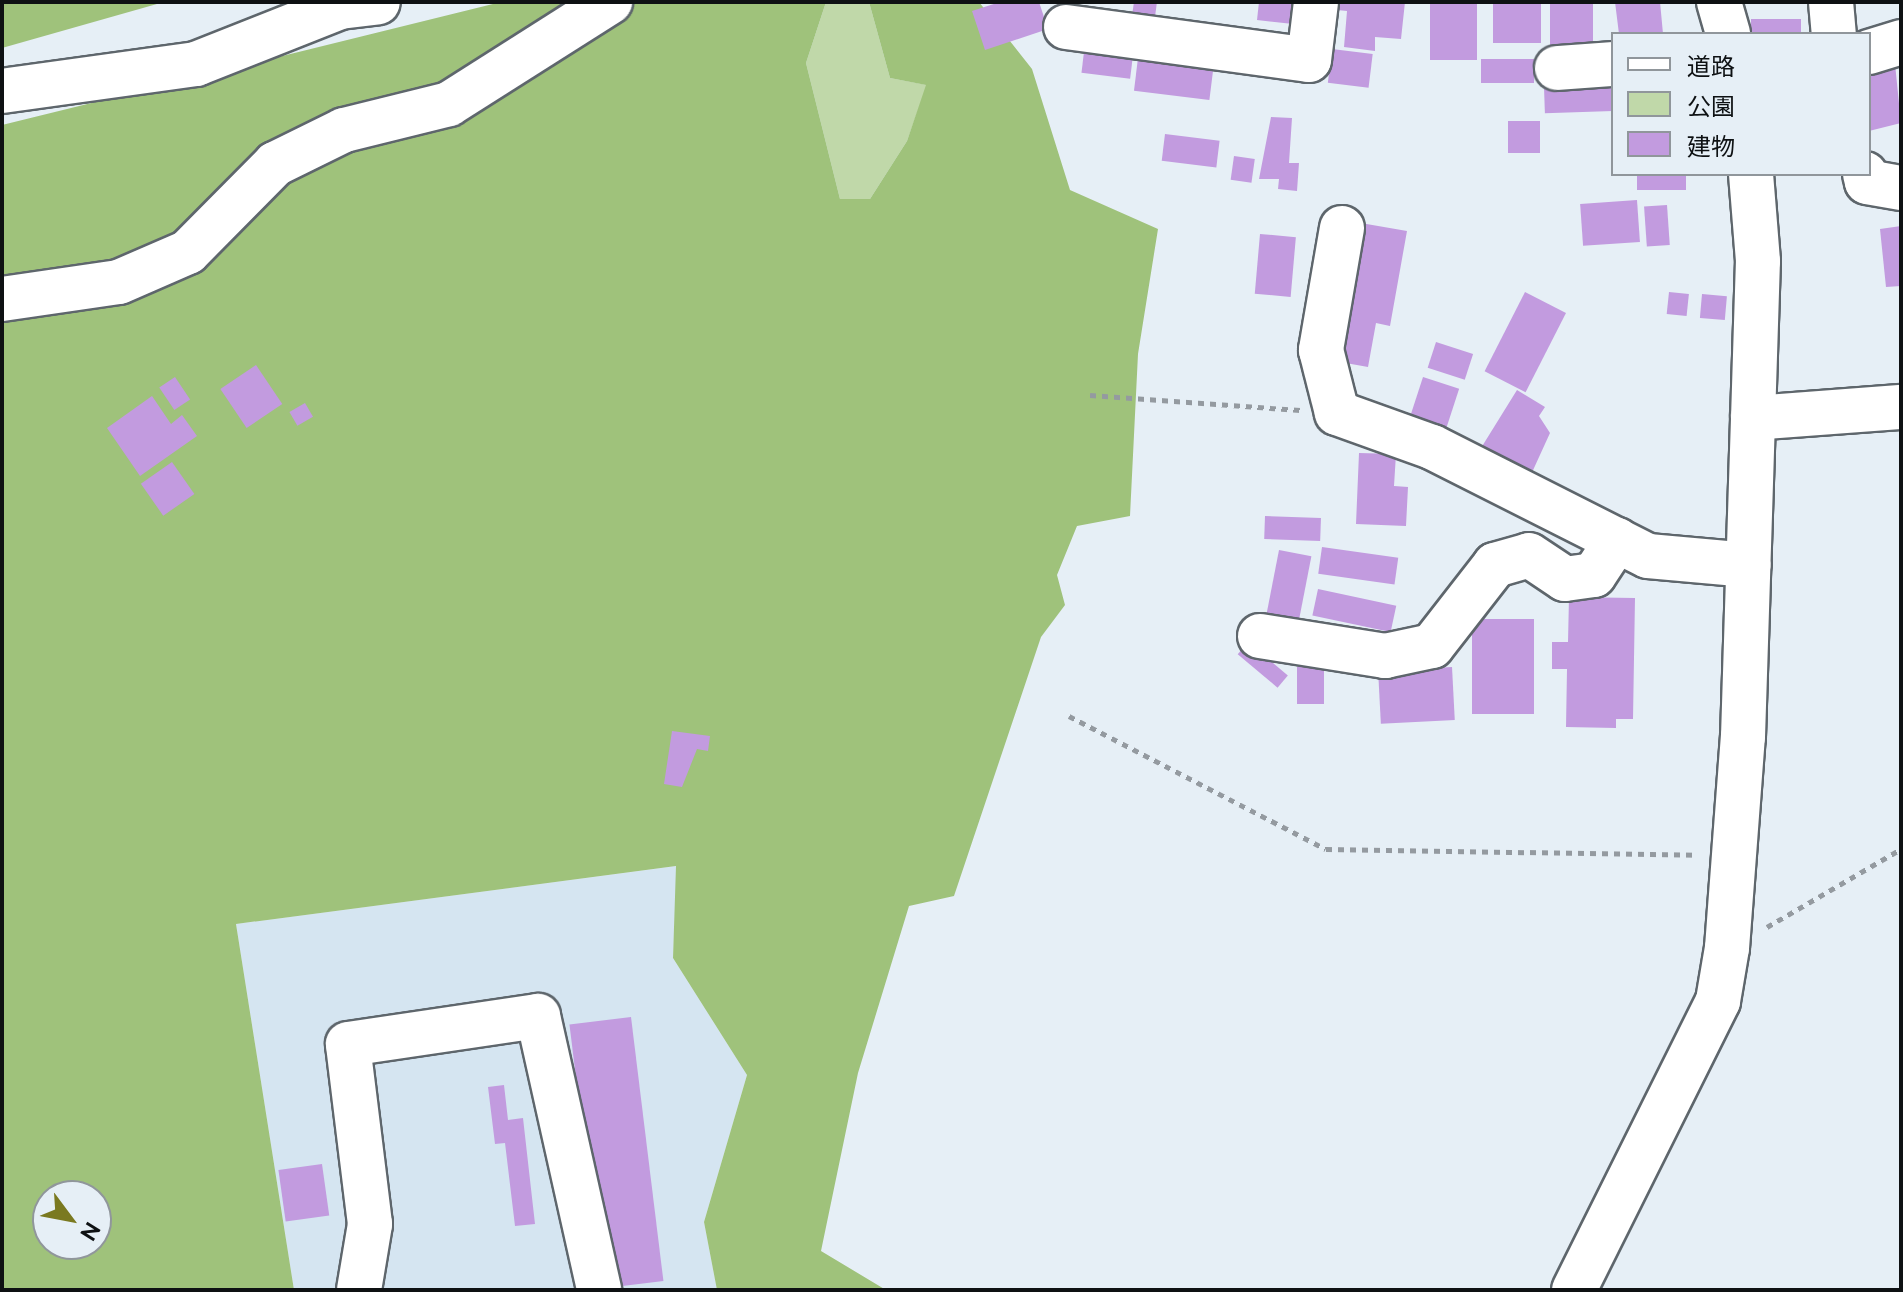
<!DOCTYPE html>
<meta charset="utf-8">
<style>
body{margin:0}
#map{position:relative;width:1903px;height:1292px;overflow:hidden;background:#e6eff6;font-family:Raleway,"Noto Sans JP",sans-serif}
div>[style]{position:absolute}
.built>*{inset:0;background:#d5e5f1}
.green>*{inset:0;background:#c0d8a9}
.forest>*{inset:0;background:#9fc27b}
.building>*{inset:0;background:#c29bdf;transform-origin:0 0}
.path>*{height:5px;margin-top:-2.5px;transform-origin:0;background:repeating-linear-gradient(90deg,#949aa0 0 6px,transparent 0 12px)}
.roads{filter:drop-shadow(2px 0 #5e666c) drop-shadow(-2px 0 #5e666c) drop-shadow(0 2px #5e666c) drop-shadow(0 -2px #5e666c)}
.minor>*{height:44px;margin:-22px;padding:0 22px;transform-origin:22px;border-radius:22px;background:#fff}
span{translate:-50% -50%;white-space:nowrap;text-align:center;line-height:1.15;-webkit-text-stroke:6px #e6eff6;paint-order:stroke}
.frame{position:absolute;inset:0;border:4px solid #0e1113;pointer-events:none}
.legend{position:absolute;left:1611px;top:32px;width:260px;height:144px;box-sizing:border-box;background:#e6eff6;border:2px solid #90969b;margin:0;padding:10px 14px;list-style:none;font-size:24px;color:#0e1113}
.legend li{display:flex;align-items:center;gap:16px;height:40px}
.legend b{width:40px;border:2px solid #90969b}
.north{position:absolute;left:32px;top:1180px;width:80px;height:80px;box-sizing:border-box;background:#e6eff6;border:2px solid #90969b;border-radius:50%;rotate:122deg;font-size:22px;font-weight:700;line-height:32px;text-align:center;color:#0e1113}
.north::after{content:'';display:block;margin:auto;width:28px;height:36px;background:#7a7920;clip-path:polygon(50% 0,100% 100%,50% 72%,0 100%)}
</style>
<div id="map">
<div class="built">
<i style="clip-path:polygon(677px 866px,673px 958px,747px 1075px,704px 1222px,717px 1290px,294px 1290px,236px 924px)"></i>
</div>
<div class="green">
<i style="clip-path:polygon(826px 2px,869px 2px,890px 78px,927px 85px,907px 141px,870px 199px,840px 199px,806px 63px)"></i>
</div>
<div class="forest">
<i style="clip-path:polygon(2px 2px,164px 2px,2px 48px)"></i>
<i style="clip-path:polygon(evenodd,501px 2px,826px 2px,806px 63px,840px 199px,870px 199px,907px 141px,926px 85px,890px 78px,869px 2px,979px 2px,1032px 69px,1070px 190px,1158px 229px,1138px 354px,1130px 516px,1077px 526px,1057px 575px,1065px 605px,1041px 637px,954px 896px,909px 906px,858px 1073px,821px 1251px,886px 1290px,717px 1290px,704px 1222px,747px 1075px,673px 958px,676px 866px,236px 924px,294px 1290px,2px 1290px,2px 125px,501px 2px,48px 1196px,96px 1196px,96px 1244px,48px 1244px,48px 1196px)"></i>
</div>
<div class="building">
<i style="clip-path:polygon(1000px 2px,1039px 2px,1048px 29px,985px 50px,972px 11px)"></i>
<i style="clip-path:polygon(1134px 2px,1157px 2px,1154px 24px,1131px 22px)"></i>
<i style="clip-path:polygon(1259px 2px,1296px 2px,1293px 24px,1257px 20px)"></i>
<i style="clip-path:polygon(1328px 2px,1405px 2px,1401px 39px,1375px 37px,1375px 51px,1344px 47px,1347px 11px,1327px 9px)"></i>
<i style="left:1430px;top:2px;width:47px;height:58px"></i>
<i style="left:1493px;top:2px;width:48px;height:41px"></i>
<i style="left:1550px;top:2px;width:43px;height:56px"></i>
<i style="clip-path:polygon(1615px 2px,1660px 2px,1663px 34px,1619px 34px)"></i>
<i style="left:1801px;top:19px;width:15px;height:50px;rotate:90deg"></i>
<i style="left:1085px;top:44px;width:49px;height:29px;rotate:7deg"></i>
<i style="left:1332px;top:49px;width:41px;height:34px;rotate:7deg"></i>
<i style="left:1138px;top:58px;width:76px;height:33px;rotate:7deg"></i>
<i style="left:1534px;top:59px;width:24px;height:53px;rotate:90deg"></i>
<i style="clip-path:polygon(1895px 64px,1901px 123px,1869px 131px,1869px 71px)"></i>
<i style="left:1612px;top:86px;width:25px;height:68px;rotate:88deg"></i>
<i style="clip-path:polygon(1271px 117px,1292px 118px,1289px 163px,1299px 163px,1297px 191px,1278px 189px,1279px 179px,1259px 179px)"></i>
<i style="left:1540px;top:121px;width:32px;height:32px;rotate:90deg"></i>
<i style="left:1165px;top:134px;width:55px;height:27px;rotate:7deg"></i>
<i style="left:1234px;top:156px;width:21px;height:24px;rotate:8deg"></i>
<i style="left:1637px;top:174px;width:49px;height:16px"></i>
<i style="left:1637px;top:200px;width:42px;height:57px;rotate:86deg"></i>
<i style="left:1667px;top:205px;width:40px;height:23px;rotate:86deg"></i>
<i style="clip-path:polygon(1355px 222px,1407px 231px,1390px 326px,1376px 323px,1368px 367px,1329px 360px)"></i>
<i style="clip-path:polygon(1901px 226px,1901px 286px,1886px 287px,1880px 229px)"></i>
<i style="left:1260px;top:234px;width:36px;height:60px;rotate:5deg"></i>
<i style="left:1525px;top:292px;width:46px;height:89px;rotate:27deg"></i>
<i style="left:1669px;top:292px;width:20px;height:22px;rotate:6deg"></i>
<i style="left:1702px;top:294px;width:25px;height:24px;rotate:5deg"></i>
<i style="left:1436px;top:342px;width:39px;height:27px;rotate:18deg"></i>
<i style="left:256px;top:365px;width:47px;height:43px;rotate:56deg"></i>
<i style="left:175px;top:377px;width:27px;height:19px;rotate:56deg"></i>
<i style="left:1423px;top:377px;width:38px;height:55px;rotate:18deg"></i>
<i style="clip-path:polygon(1517px 390px,1545px 407px,1539px 416px,1550px 433px,1529px 479px,1481px 448px)"></i>
<i style="clip-path:polygon(152px 396px,171px 424px,182px 415px,197px 436px,140px 476px,107px 428px)"></i>
<i style="left:305px;top:403px;width:16px;height:18px;rotate:60deg"></i>
<i style="clip-path:polygon(1359px 453px,1396px 454px,1394px 486px,1408px 487px,1406px 526px,1356px 524px)"></i>
<i style="left:172px;top:462px;width:39px;height:38px;rotate:55deg"></i>
<i style="left:1265px;top:516px;width:56px;height:23px;rotate:2deg"></i>
<i style="left:1322px;top:547px;width:77px;height:27px;rotate:8deg"></i>
<i style="left:1279px;top:550px;width:33px;height:65px;rotate:11deg"></i>
<i style="left:1318px;top:589px;width:80px;height:27px;rotate:12deg"></i>
<i style="clip-path:polygon(1569px 597px,1635px 598px,1633px 719px,1616px 719px,1616px 728px,1566px 727px,1567px 669px,1552px 669px,1552px 642px,1568px 642px)"></i>
<i style="left:1472px;top:619px;width:62px;height:95px"></i>
<i style="left:1248px;top:642px;width:52px;height:16px;rotate:40deg"></i>
<i style="left:1297px;top:667px;width:27px;height:37px"></i>
<i style="left:1452px;top:667px;width:53px;height:74px;rotate:87deg"></i>
<i style="clip-path:polygon(672px 731px,710px 736px,708px 751px,697px 749px,682px 787px,664px 784px)"></i>
<i style="left:631px;top:1017px;width:266px;height:62px;rotate:83deg"></i>
<i style="clip-path:polygon(504px 1085px,508px 1120px,523px 1118px,535px 1224px,515px 1226px,505px 1143px,495px 1144px,488px 1087px)"></i>
<i style="left:322px;top:1164px;width:52px;height:44px;rotate:82deg"></i>
</div>
<div class="path">
<i style="left:1090px;top:395px;width:211px;rotate:4.1deg"></i>
<i style="left:1069px;top:716px;width:289px;rotate:27.4deg"></i>
<i style="left:1326px;top:849px;width:372px;rotate:0.9deg"></i>
<i style="left:1767px;top:927px;width:155px;rotate:-30.2deg"></i>
</div>
<div class="roads">
<div class="minor">
<i style="left:1719px;top:2px;width:33px;rotate:74deg"></i>
<i style="left:1831px;top:2px;width:32px;rotate:85deg"></i>
<i style="left:1066px;top:27px;width:245px;rotate:7.7deg"></i>
<i style="left:1309px;top:60px;width:58px;rotate:-83.1deg"></i>
<i style="left:1869px;top:52px;width:34px;rotate:-17deg"></i>
<i style="left:1557px;top:68px;width:56px;rotate:-4.1deg"></i>
<i style="left:2px;top:91px;width:196px;rotate:-7.9deg"></i>
<i style="left:196px;top:64px;width:155px;rotate:-21.6deg"></i>
<i style="left:340px;top:7px;width:38px;rotate:-7deg"></i>
<i style="left:1865px;top:174px;width:8px;rotate:76deg"></i>
<i style="left:1867px;top:182px;width:35px;rotate:10deg"></i>
<i style="left:1342px;top:228px;width:124px;rotate:99.8deg"></i>
<i style="left:1321px;top:350px;width:65px;rotate:75.7deg"></i>
<i style="left:1337px;top:413px;width:101px;rotate:19.7deg"></i>
<i style="left:1432px;top:447px;width:242px;rotate:26.8deg"></i>
<i style="left:1648px;top:556px;width:101px;rotate:5.1deg"></i>
<i style="left:2px;top:299px;width:118px;rotate:-8.3deg"></i>
<i style="left:119px;top:282px;width:75px;rotate:-23.5deg"></i>
<i style="left:188px;top:252px;width:124px;rotate:-45.3deg"></i>
<i style="left:275px;top:164px;width:77px;rotate:-26.2deg"></i>
<i style="left:344px;top:130px;width:108px;rotate:-13.9deg"></i>
<i style="left:449px;top:104px;width:191px;rotate:-32.4deg"></i>
<i style="left:1753px;top:418px;width:148px;rotate:-4.3deg"></i>
<i style="left:1260px;top:636px;width:127px;rotate:9.1deg"></i>
<i style="left:1385px;top:656px;width:48px;rotate:-12deg"></i>
<i style="left:1432px;top:646px;width:103px;rotate:-52.1deg"></i>
<i style="left:1495px;top:565px;width:35px;rotate:-16deg"></i>
<i style="left:1529px;top:555px;width:43px;rotate:33.7deg"></i>
<i style="left:1565px;top:579px;width:29px;rotate:-8deg"></i>
<i style="left:1594px;top:575px;width:42px;rotate:-56.7deg"></i>
<i style="left:359px;top:1290px;width:67px;rotate:-80.5deg"></i>
<i style="left:370px;top:1224px;width:181px;rotate:-97deg"></i>
<i style="left:348px;top:1044px;width:192px;rotate:-8.4deg"></i>
<i style="left:538px;top:1016px;width:281px;rotate:77.4deg"></i>
<i style="left:1574px;top:1290px;width:323px;rotate:-63.5deg"></i>
<i style="left:1718px;top:1001px;width:54px;rotate:-80.4deg"></i>
<i style="left:1727px;top:948px;width:212px;rotate:-85.7deg"></i>
<i style="left:1743px;top:737px;width:476px;rotate:-88.2deg"></i>
<i style="left:1758px;top:261px;width:87px;rotate:-94.6deg"></i>
</div>
</div>
<div class="frame"></div>
<ul class="legend">
<li><b style="height:10px;background:#fff"></b>道路</li>
<li><b style="height:22px;background:#c0d8a9"></b>公園</li>
<li><b style="height:22px;background:#c29bdf"></b>建物</li>
</ul>
<div class="north">N</div>
</div>
